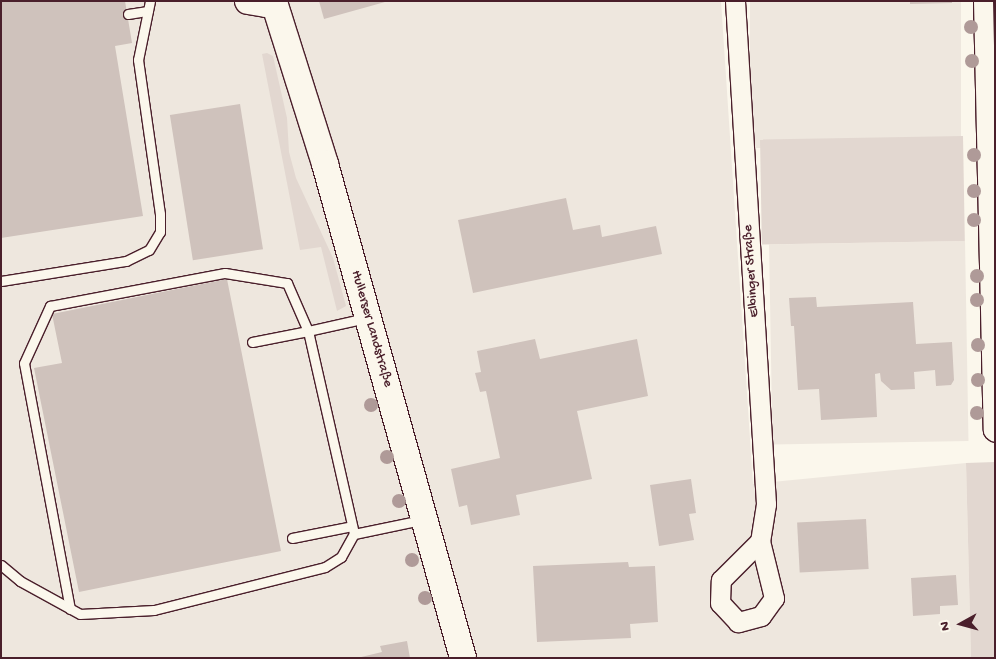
<!DOCTYPE html>
<meta charset="utf-8">
<style>
body{margin:0}
#map{position:relative;width:996px;height:659px;overflow:hidden;background:#fbf7ec;font-family:"Gochi Hand",sans-serif}
div>[style]{position:absolute}
.built>*{inset:0;background:#eee7de;transform-origin:0 0}
.green>*{inset:0;background:#e2d7d0;transform-origin:0 0}
.building>*{inset:0;background:#cfc2bc;transform-origin:0 0}
.roads{filter:drop-shadow(1px 0 #4a1f2b) drop-shadow(-1px 0 #4a1f2b) drop-shadow(0 1px #4a1f2b) drop-shadow(0 -1px #4a1f2b)}
.lane>*{height:9px;margin:-4.5px;padding:0 4.5px;transform-origin:4.5px;border-radius:4.5px;background:#fbf7ec}
.street>*{height:19px;margin:-9.5px;padding:0 9.5px;transform-origin:9.5px;border-radius:9.5px;background:#fbf7ec}
.secondary>*{height:26px;margin:-13px;padding:0 13px;transform-origin:13px;border-radius:13px;background:#fbf7ec}
.trees>*{width:14px;height:14px;margin:-7px;border-radius:50%;background:#af9a98}
span{translate:-50% -50%;white-space:nowrap;text-align:center;line-height:1.15;-webkit-text-stroke:4px #fbf7ec;paint-order:stroke}
.street-label{font-size:14px;color:#4a1f2b}
.frame{position:absolute;inset:0;border:2px solid #4a1f2b;pointer-events:none}
.north{position:absolute;left:936px;top:599px;width:50px;height:50px;-webkit-text-stroke:4px #fbf7ec;paint-order:stroke;rotate:263deg;font-size:14px;font-weight:700;line-height:20px;text-align:center;color:#4a1f2b}
.north::after{content:'';display:block;margin:auto;width:18px;height:22px;background:#4a1f2b;clip-path:polygon(50% 0,100% 100%,50% 72%,0 100%)}
</style>
<div id="map">
<div class="built">
<i style="clip-path:polygon(1px 1px,721px 1px,753px 484px,966px 463px,971px 658px,1px 658px)"></i>
<i style="left:750px;top:1px;width:211px;height:147px"></i>
<i style="left:965px;top:241px;width:200px;height:196px;rotate:89deg"></i>
</div>
<div class="green">
<i style="clip-path:polygon(267px 53px,273px 56px,287px 118px,289px 152px,296px 178px,333px 258px,346px 306px,337px 311px,321px 247px,300px 250px,262px 54px)"></i>
<i style="left:963px;top:136px;width:105px;height:203px;rotate:89deg"></i>
<i style="clip-path:polygon(995px 462px,995px 658px,971px 658px,966px 463px)"></i>
</div>
<div class="building">
<i style="clip-path:polygon(1px 1px,125px 1px,132px 43px,115px 46px,143px 216px,1px 238px)"></i>
<i style="clip-path:polygon(319px 1px,385px 1px,385px 2px,324px 19px)"></i>
<i style="clip-path:polygon(910px 1px,952px 1px,952px 3px,910px 4px)"></i>
<i style="left:240px;top:104px;width:147px;height:71px;rotate:81deg"></i>
<i style="clip-path:polygon(566px 198px,573px 230px,600px 225px,602px 237px,656px 226px,662px 254px,473px 293px,458px 220px)"></i>
<i style="clip-path:polygon(227px 279px,281px 551px,79px 592px,34px 368px,62px 363px,52px 314px)"></i>
<i style="clip-path:polygon(816px 297px,817px 307px,913px 302px,916px 344px,952px 342px,954px 380px,951px 385px,936px 386px,935px 370px,914px 372px,915px 389px,891px 390px,881px 381px,880px 373px,875px 374px,877px 417px,821px 420px,819px 389px,798px 390px,794px 326px,791px 326px,789px 298px)"></i>
<i style="clip-path:polygon(535px 339px,540px 359px,637px 339px,648px 396px,577px 411px,592px 479px,516px 495px,520px 515px,471px 525px,467px 505px,459px 507px,451px 469px,500px 458px,486px 391px,480px 392px,475px 373px,481px 372px,477px 351px)"></i>
<i style="clip-path:polygon(691px 479px,696px 513px,689px 514px,694px 540px,659px 546px,650px 485px)"></i>
<i style="left:866px;top:519px;width:50px;height:69px;rotate:87deg"></i>
<i style="clip-path:polygon(628px 562px,629px 567px,655px 566px,658px 622px,630px 624px,631px 638px,537px 642px,533px 566px)"></i>
<i style="clip-path:polygon(956px 575px,958px 605px,940px 606px,940px 614px,913px 616px,911px 578px)"></i>
<i style="clip-path:polygon(407px 641px,410px 658px,357px 658px,382px 652px,380px 646px)"></i>
</div>
<div class="roads">
<div class="lane">
<i style="left:128px;top:14px;width:20px;rotate:-9deg"></i>
<i style="left:1px;top:281px;width:127px;rotate:-9.1deg"></i>
<i style="left:126px;top:261px;width:25px;rotate:-26deg"></i>
<i style="left:149px;top:250px;width:21px;rotate:-59deg"></i>
<i style="left:160px;top:232px;width:18px;rotate:-90deg"></i>
<i style="left:160px;top:214px;width:156px;rotate:-98.1deg"></i>
<i style="left:138px;top:60px;width:60px;rotate:-78.5deg"></i>
<i style="left:366px;top:318px;width:59px;rotate:167.4deg"></i>
<i style="left:308px;top:331px;width:208px;rotate:77.2deg"></i>
<i style="left:354px;top:534px;width:68px;rotate:-11.8deg"></i>
<i style="left:292px;top:538px;width:61px;rotate:-11.3deg"></i>
<i style="left:1px;top:565px;width:25px;rotate:40deg"></i>
<i style="left:20px;top:581px;width:68px;rotate:28.8deg"></i>
<i style="left:80px;top:614px;width:74px;rotate:-3.1deg"></i>
<i style="left:154px;top:610px;width:176px;rotate:-14.1deg"></i>
<i style="left:325px;top:567px;width:19px;rotate:-32deg"></i>
<i style="left:341px;top:557px;width:26px;rotate:-61deg"></i>
<i style="left:70px;top:609px;width:250px;rotate:-100.6deg"></i>
<i style="left:24px;top:363px;width:63px;rotate:-65.5deg"></i>
<i style="left:50px;top:306px;width:178px;rotate:-10.7deg"></i>
<i style="left:225px;top:273px;width:63px;rotate:9.2deg"></i>
<i style="left:287px;top:283px;width:52px;rotate:66.4deg"></i>
<i style="left:308px;top:331px;width:57px;rotate:168.9deg"></i>
</div>
<div class="street">
<i style="left:735px;top:1px;width:504px;rotate:86.47deg"></i>
<i style="left:766px;top:504px;width:37px;rotate:99deg"></i>
<i style="left:760px;top:541px;width:59px;rotate:76.2deg"></i>
<i style="left:774px;top:598px;width:22px;rotate:126deg"></i>
<i style="left:761px;top:616px;width:24px;rotate:165deg"></i>
<i style="left:738px;top:622px;width:26px;rotate:-133deg"></i>
<i style="left:720px;top:603px;width:23px;rotate:-88deg"></i>
<i style="left:721px;top:580px;width:55px;rotate:-45deg"></i>
<i style="left:983px;top:1px;width:429px;rotate:88.7deg"></i>
<i style="left:993px;top:430px;width:3px;rotate:45deg"></i>
</div>
<div class="secondary">
<i style="left:248px;top:1px;width:18px;rotate:9deg"></i>
<i style="left:266px;top:4px;width:9px;rotate:-18deg"></i>
<i style="left:274px;top:2px;width:170px;rotate:72.5deg"></i>
<i style="left:325px;top:164px;width:513px;rotate:74.39deg"></i>
</div>
</div>
<div class="trees">
<i style="left:971px;top:27px"></i>
<i style="left:972px;top:61px"></i>
<i style="left:974px;top:155px"></i>
<i style="left:974px;top:191px"></i>
<i style="left:974px;top:220px"></i>
<i style="left:977px;top:276px"></i>
<i style="left:977px;top:300px"></i>
<i style="left:978px;top:345px"></i>
<i style="left:978px;top:380px"></i>
<i style="left:371px;top:405px"></i>
<i style="left:977px;top:413px"></i>
<i style="left:387px;top:457px"></i>
<i style="left:399px;top:501px"></i>
<i style="left:412px;top:560px"></i>
<i style="left:425px;top:598px"></i>
</div>
<div class="street-label">
<span style="left:752px;top:271px;rotate:-94deg">Elbinger Straße</span>
<span style="left:371px;top:329px;rotate:74deg">Hullerser Landstraße</span>
</div>
<div class="frame"></div>
<div class="north">N</div>
</div>
